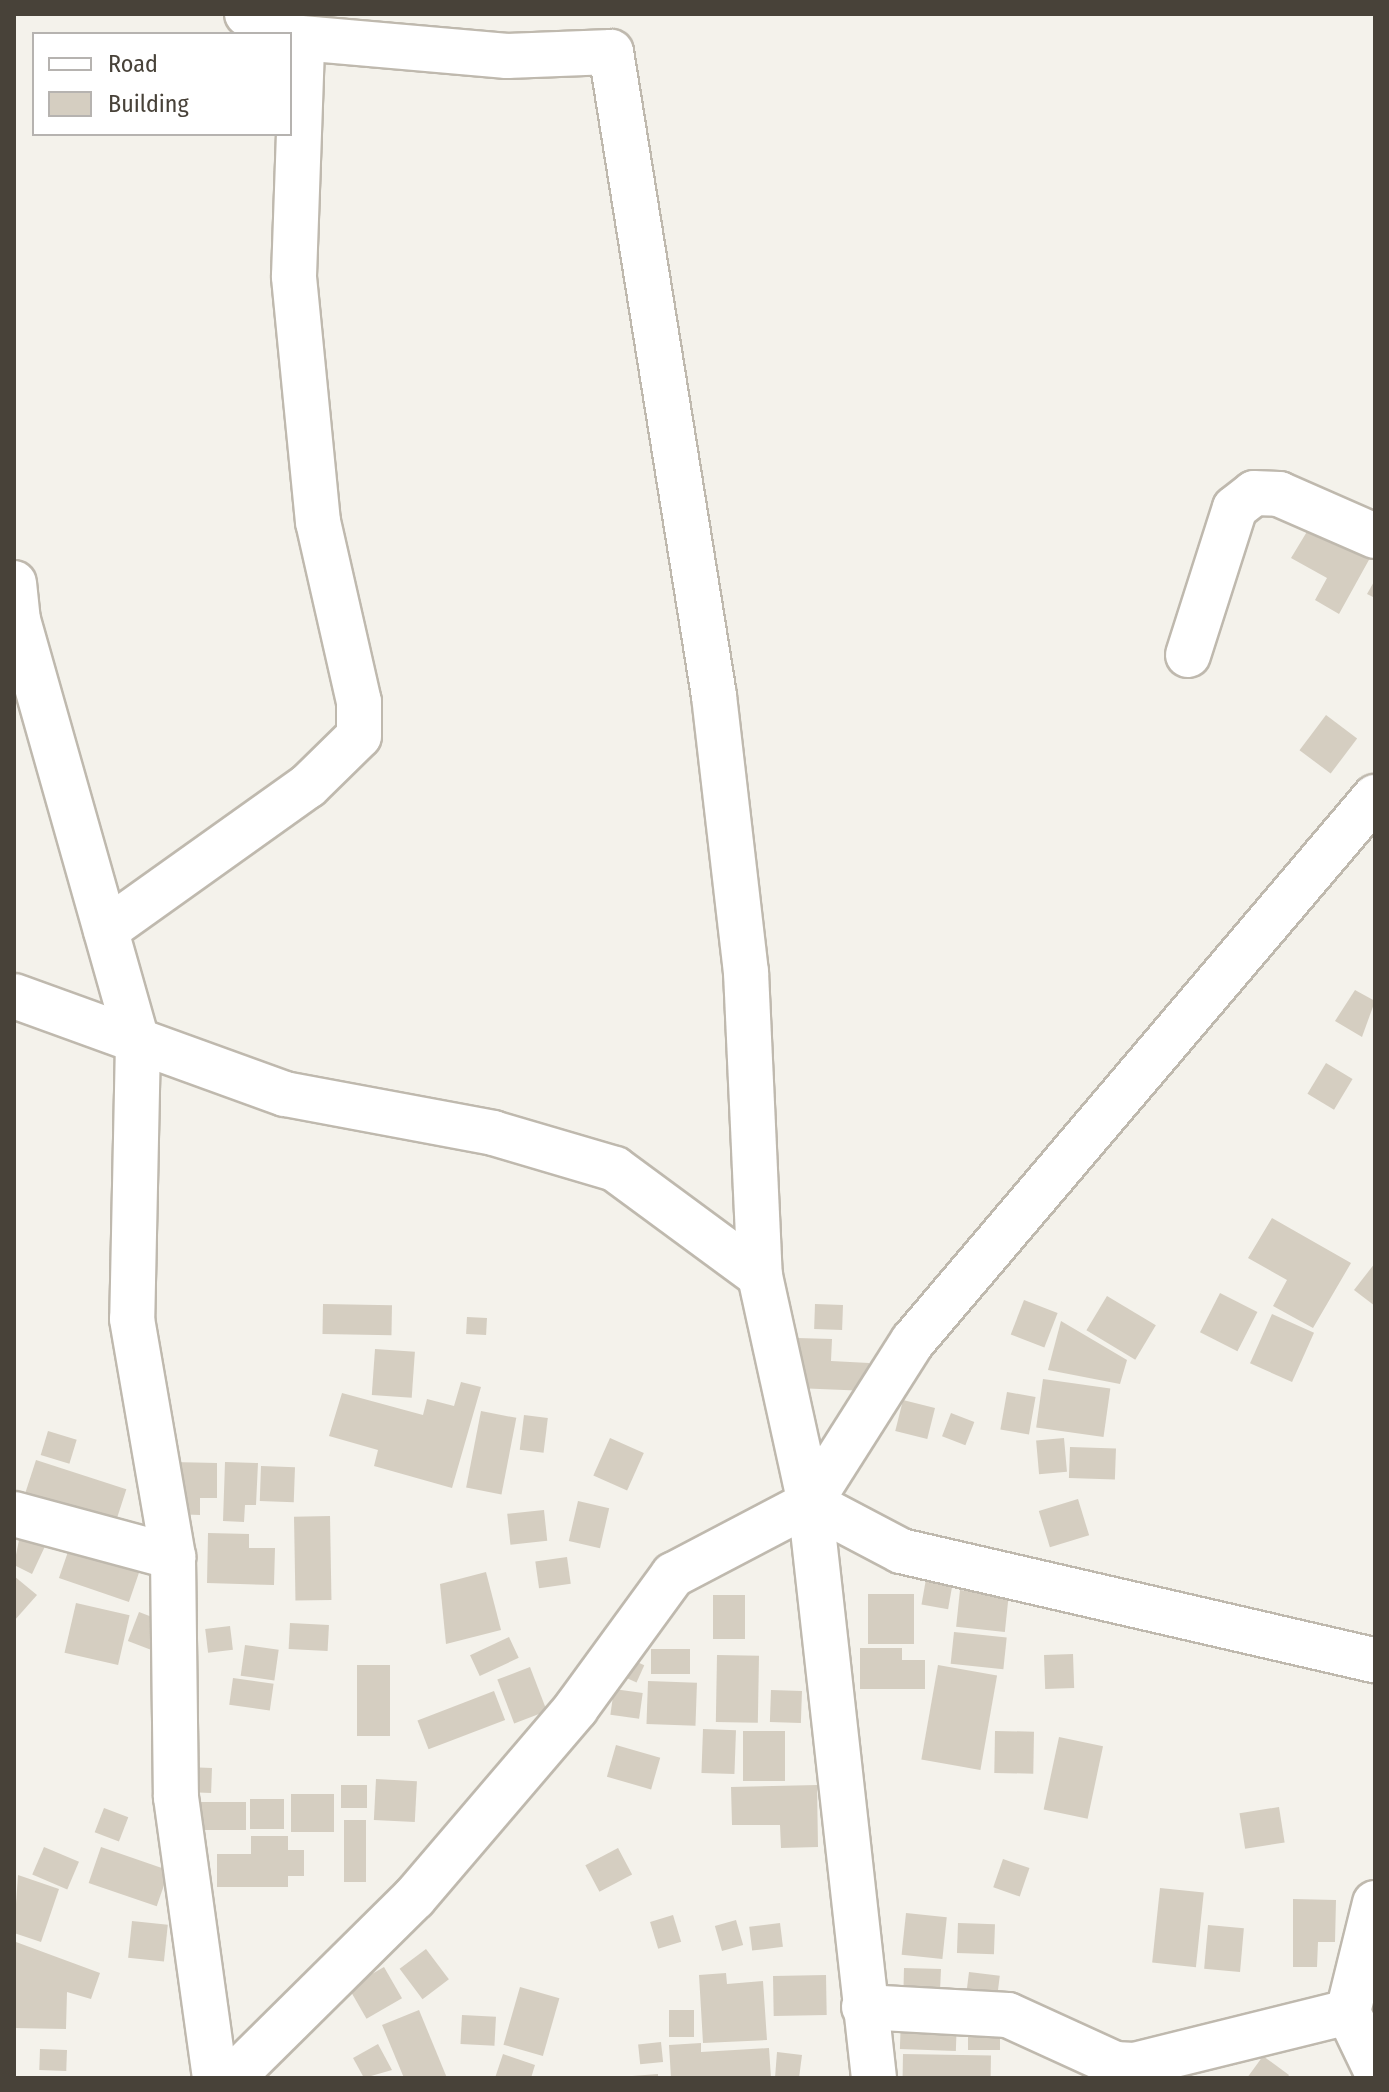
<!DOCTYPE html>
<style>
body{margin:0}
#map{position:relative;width:1389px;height:2092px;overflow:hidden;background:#f4f2eb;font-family:"Fira Sans Condensed",sans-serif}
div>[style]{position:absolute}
.building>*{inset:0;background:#d5cec1;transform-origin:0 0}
.roads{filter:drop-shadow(2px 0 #bfb9ae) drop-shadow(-2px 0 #bfb9ae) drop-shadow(0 2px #bfb9ae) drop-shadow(0 -2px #bfb9ae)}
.street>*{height:44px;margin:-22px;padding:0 22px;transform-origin:22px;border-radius:22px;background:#fff}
span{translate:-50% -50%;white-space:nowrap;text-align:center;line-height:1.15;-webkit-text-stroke:6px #fff;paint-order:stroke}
.frame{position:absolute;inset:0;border:16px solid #484239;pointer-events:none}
.legend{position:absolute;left:32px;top:32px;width:260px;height:104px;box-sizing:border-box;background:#fff;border:2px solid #b6b3b0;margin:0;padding:10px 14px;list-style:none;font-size:24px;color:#484239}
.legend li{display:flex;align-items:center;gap:16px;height:40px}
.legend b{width:40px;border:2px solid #b6b3b0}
</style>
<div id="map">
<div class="building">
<i style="clip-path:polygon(1311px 525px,1370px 558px,1339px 614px,1315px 600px,1327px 578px,1291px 558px)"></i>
<i style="clip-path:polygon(1375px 580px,1375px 598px,1367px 594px)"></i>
<i style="left:1326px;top:715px;width:39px;height:44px;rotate:37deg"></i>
<i style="clip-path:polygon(1355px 990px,1375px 1001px,1362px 1037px,1335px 1021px)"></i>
<i style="left:1326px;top:1063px;width:31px;height:36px;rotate:31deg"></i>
<i style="clip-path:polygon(1272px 1218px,1351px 1263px,1313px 1328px,1273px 1306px,1287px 1280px,1248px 1258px)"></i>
<i style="clip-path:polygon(1375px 1263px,1375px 1306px,1354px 1290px)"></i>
<i style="left:1220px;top:1293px;width:42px;height:44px;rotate:27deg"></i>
<i style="left:1107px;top:1296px;width:57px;height:40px;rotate:31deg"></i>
<i style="left:1024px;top:1300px;width:36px;height:37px;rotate:21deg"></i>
<i style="left:323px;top:1304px;width:69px;height:30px;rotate:1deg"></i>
<i style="left:815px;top:1304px;width:28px;height:25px;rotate:2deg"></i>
<i style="left:1272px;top:1314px;width:46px;height:54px;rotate:24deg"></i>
<i style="left:467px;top:1317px;width:20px;height:17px;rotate:3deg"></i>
<i style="clip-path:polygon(1061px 1321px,1127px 1360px,1120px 1384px,1048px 1370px)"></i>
<i style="clip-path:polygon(797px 1338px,832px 1339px,831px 1361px,869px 1363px,868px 1391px,796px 1388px)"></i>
<i style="left:375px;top:1349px;width:40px;height:46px;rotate:4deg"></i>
<i style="left:1043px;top:1379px;width:68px;height:49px;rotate:8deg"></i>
<i style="clip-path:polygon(461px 1382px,481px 1387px,452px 1488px,374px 1466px,378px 1450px,329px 1436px,342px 1393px,423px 1415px,427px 1399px,454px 1406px)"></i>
<i style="left:1007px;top:1392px;width:29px;height:38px;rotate:10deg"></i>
<i style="left:903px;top:1400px;width:33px;height:32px;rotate:14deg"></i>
<i style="left:481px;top:1411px;width:36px;height:78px;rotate:11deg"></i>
<i style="left:951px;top:1413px;width:25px;height:25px;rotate:21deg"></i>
<i style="left:524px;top:1415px;width:24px;height:35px;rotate:7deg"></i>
<i style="left:48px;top:1431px;width:30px;height:25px;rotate:17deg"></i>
<i style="left:610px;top:1438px;width:37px;height:41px;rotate:24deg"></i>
<i style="left:1064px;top:1438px;width:34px;height:28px;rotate:85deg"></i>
<i style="left:1070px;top:1447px;width:46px;height:31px;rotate:2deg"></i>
<i style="left:36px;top:1460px;width:95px;height:41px;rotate:18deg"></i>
<i style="clip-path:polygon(173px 1462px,217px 1463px,217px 1498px,200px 1498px,200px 1515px,172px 1514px)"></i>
<i style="clip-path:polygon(225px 1462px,258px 1463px,256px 1505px,245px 1505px,244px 1522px,223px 1521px)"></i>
<i style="left:261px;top:1466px;width:34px;height:35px;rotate:2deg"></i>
<i style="left:1078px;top:1499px;width:38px;height:41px;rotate:73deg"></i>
<i style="left:578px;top:1501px;width:32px;height:41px;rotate:13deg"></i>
<i style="left:544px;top:1510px;width:31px;height:37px;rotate:84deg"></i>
<i style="left:330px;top:1516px;width:84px;height:36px;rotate:89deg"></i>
<i style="clip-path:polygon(21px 1530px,47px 1542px,32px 1574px,14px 1565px)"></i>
<i style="clip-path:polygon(208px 1533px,249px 1534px,249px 1548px,275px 1548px,274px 1585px,207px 1583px)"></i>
<i style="left:71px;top:1543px;width:74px;height:37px;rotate:19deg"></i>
<i style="left:567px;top:1557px;width:27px;height:32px;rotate:82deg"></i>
<i style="clip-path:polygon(486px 1572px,501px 1630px,446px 1644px,440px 1584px)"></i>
<i style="clip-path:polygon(14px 1576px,37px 1595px,14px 1621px)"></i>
<i style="left:926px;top:1579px;width:27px;height:26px;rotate:10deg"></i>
<i style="left:960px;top:1590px;width:49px;height:37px;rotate:6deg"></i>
<i style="left:868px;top:1594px;width:46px;height:50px"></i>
<i style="left:713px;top:1595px;width:32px;height:44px"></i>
<i style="left:76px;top:1603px;width:55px;height:51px;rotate:13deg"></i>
<i style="left:139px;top:1612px;width:28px;height:31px;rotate:21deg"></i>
<i style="left:290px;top:1623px;width:39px;height:26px;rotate:3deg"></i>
<i style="left:230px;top:1626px;width:24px;height:25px;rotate:83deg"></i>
<i style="left:954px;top:1632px;width:53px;height:32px;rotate:6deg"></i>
<i style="left:509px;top:1637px;width:23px;height:43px;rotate:65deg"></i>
<i style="left:245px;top:1645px;width:34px;height:31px;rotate:8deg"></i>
<i style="clip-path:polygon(860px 1648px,902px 1648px,902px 1660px,925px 1660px,925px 1689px,860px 1689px)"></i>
<i style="left:651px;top:1649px;width:39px;height:25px"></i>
<i style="left:1073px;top:1654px;width:34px;height:29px;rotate:88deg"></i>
<i style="left:717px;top:1655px;width:42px;height:67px;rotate:1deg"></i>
<i style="left:626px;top:1657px;width:20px;height:19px;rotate:24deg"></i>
<i style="left:357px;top:1665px;width:33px;height:71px"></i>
<i style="left:938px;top:1665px;width:60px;height:96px;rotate:10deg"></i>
<i style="left:530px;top:1667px;width:47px;height:35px;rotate:69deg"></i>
<i style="left:233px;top:1678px;width:41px;height:27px;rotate:8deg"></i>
<i style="left:648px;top:1681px;width:49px;height:43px;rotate:2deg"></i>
<i style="left:614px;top:1689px;width:29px;height:26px;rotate:8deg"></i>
<i style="left:771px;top:1690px;width:31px;height:32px;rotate:2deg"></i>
<i style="left:494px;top:1691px;width:31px;height:82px;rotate:69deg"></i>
<i style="left:703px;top:1729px;width:33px;height:44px;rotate:2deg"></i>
<i style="left:743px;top:1731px;width:42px;height:50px"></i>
<i style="left:995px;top:1731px;width:39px;height:42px;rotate:1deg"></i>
<i style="left:1059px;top:1737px;width:45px;height:74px;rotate:12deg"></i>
<i style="left:616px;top:1745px;width:46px;height:33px;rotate:16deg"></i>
<i style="left:186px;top:1767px;width:26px;height:25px;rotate:2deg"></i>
<i style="left:376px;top:1779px;width:41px;height:41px;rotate:3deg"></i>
<i style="left:341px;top:1785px;width:26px;height:23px"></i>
<i style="clip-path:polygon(817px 1785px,818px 1847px,781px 1848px,780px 1825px,732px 1825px,731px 1787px)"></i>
<i style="left:291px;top:1794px;width:43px;height:38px"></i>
<i style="left:250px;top:1799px;width:34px;height:30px"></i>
<i style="left:190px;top:1802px;width:56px;height:28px"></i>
<i style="left:1279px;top:1807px;width:36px;height:40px;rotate:81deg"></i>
<i style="left:104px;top:1808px;width:26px;height:26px;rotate:21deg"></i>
<i style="left:344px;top:1820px;width:22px;height:62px"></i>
<i style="clip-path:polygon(251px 1836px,288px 1836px,288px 1850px,304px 1850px,304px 1876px,288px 1876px,288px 1887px,217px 1887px,217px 1854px,251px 1854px)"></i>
<i style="left:44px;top:1847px;width:38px;height:30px;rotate:23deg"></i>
<i style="left:101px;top:1847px;width:72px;height:38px;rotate:19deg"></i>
<i style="left:618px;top:1848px;width:30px;height:37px;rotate:62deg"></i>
<i style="left:1003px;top:1859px;width:28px;height:30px;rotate:19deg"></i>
<i style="clip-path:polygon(18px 1875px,59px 1889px,41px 1942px,14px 1933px)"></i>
<i style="left:1160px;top:1888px;width:44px;height:75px;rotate:6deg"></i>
<i style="clip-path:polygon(1293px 1899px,1336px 1900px,1335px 1942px,1318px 1942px,1317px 1967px,1293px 1967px)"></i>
<i style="left:906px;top:1913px;width:41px;height:42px;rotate:6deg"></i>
<i style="left:673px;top:1915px;width:28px;height:24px;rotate:73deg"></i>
<i style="left:736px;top:1920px;width:26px;height:22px;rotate:74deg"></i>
<i style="left:132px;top:1921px;width:36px;height:37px;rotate:6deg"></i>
<i style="left:780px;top:1923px;width:24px;height:31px;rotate:83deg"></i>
<i style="left:958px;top:1923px;width:37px;height:30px;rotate:2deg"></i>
<i style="left:1208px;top:1925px;width:36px;height:44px;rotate:5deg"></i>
<i style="clip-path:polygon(16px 1942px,100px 1973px,91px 1999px,67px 1992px,66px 2029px,14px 2028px)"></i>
<i style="left:426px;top:1949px;width:38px;height:33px;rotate:53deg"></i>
<i style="left:384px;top:1967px;width:36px;height:41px;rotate:60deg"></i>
<i style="clip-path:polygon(904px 1968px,941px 1969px,940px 1991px,903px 2006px)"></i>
<i style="left:969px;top:1972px;width:31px;height:33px;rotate:7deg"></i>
<i style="clip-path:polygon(726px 1973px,727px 1984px,763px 1981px,767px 2040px,703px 2043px,699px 1975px)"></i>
<i style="left:826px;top:1975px;width:40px;height:53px;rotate:89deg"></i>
<i style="left:520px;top:1987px;width:41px;height:60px;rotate:16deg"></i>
<i style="clip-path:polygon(419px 2010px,447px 2078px,404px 2078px,382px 2025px)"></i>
<i style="left:669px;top:2010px;width:25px;height:27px"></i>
<i style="left:462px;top:2015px;width:34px;height:29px;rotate:3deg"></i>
<i style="left:968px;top:2016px;width:32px;height:34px"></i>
<i style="left:901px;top:2017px;width:56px;height:32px;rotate:2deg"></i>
<i style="left:661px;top:2042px;width:20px;height:23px;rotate:84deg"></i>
<i style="clip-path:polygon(701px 2043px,701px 2052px,769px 2048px,771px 2078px,671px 2078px,669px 2045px)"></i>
<i style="clip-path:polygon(378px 2044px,392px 2070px,364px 2078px,353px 2058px)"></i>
<i style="left:40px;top:2049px;width:27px;height:21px;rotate:2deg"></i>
<i style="clip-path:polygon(777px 2052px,802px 2055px,799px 2078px,775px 2078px)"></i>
<i style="clip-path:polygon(503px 2054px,535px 2065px,531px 2078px,495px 2078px)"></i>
<i style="left:903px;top:2054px;width:88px;height:23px;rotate:1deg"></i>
<i style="clip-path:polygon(1263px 2056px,1289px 2075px,1287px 2078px,1247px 2078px)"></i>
<i style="clip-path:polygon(658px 2074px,658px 2078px,632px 2078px,632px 2076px)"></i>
</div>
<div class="roads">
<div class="street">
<i style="left:247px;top:14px;width:43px;rotate:27.8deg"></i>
<i style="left:290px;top:37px;width:218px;rotate:5deg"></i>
<i style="left:507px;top:56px;width:104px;rotate:-2.2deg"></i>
<i style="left:611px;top:52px;width:652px;rotate:80.91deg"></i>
<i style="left:714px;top:696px;width:278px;rotate:83.4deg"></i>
<i style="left:746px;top:972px;width:304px;rotate:87.4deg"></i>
<i style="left:760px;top:1276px;width:232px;rotate:77.6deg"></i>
<i style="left:810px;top:1503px;width:579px;rotate:83.65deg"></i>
<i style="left:14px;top:583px;width:37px;rotate:84deg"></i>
<i style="left:18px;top:620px;width:440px;rotate:74.2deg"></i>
<i style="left:138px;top:1043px;width:276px;rotate:91.2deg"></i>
<i style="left:132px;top:1319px;width:242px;rotate:80.2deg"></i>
<i style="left:173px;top:1557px;width:240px;rotate:89.3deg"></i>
<i style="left:176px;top:1797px;width:284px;rotate:82.1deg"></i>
<i style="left:1188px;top:655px;width:154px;rotate:-72.3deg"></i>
<i style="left:1235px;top:508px;width:24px;rotate:-38deg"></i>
<i style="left:1254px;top:493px;width:25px;rotate:2deg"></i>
<i style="left:1279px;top:494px;width:105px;rotate:23.6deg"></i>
<i style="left:106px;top:930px;width:248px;rotate:-35.5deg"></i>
<i style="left:308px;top:786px;width:71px;rotate:-44.4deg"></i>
<i style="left:359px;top:736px;width:34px;rotate:-90deg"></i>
<i style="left:359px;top:702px;width:185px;rotate:-102.8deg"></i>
<i style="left:318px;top:522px;width:247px;rotate:-95.6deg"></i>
<i style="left:294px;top:276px;width:234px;rotate:-88deg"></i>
<i style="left:14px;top:996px;width:288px;rotate:19.9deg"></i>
<i style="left:285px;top:1094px;width:212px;rotate:10.6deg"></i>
<i style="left:493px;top:1133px;width:127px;rotate:16.4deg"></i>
<i style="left:615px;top:1169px;width:180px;rotate:36.4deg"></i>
<i style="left:810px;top:1503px;width:103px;rotate:27.8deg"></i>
<i style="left:901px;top:1551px;width:486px;rotate:13deg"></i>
<i style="left:14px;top:1514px;width:165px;rotate:15.1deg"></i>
<i style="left:1375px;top:1903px;width:112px;rotate:103.9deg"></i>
<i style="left:1348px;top:2012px;width:62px;rotate:64.3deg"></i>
<i style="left:864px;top:2007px;width:144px;rotate:3.2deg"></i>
<i style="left:1008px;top:2015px;width:118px;rotate:24.6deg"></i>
<i style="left:1115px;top:2064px;width:19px;rotate:3deg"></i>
<i style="left:1134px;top:2065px;width:220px;rotate:-13.9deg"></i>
<i style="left:232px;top:2078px;width:256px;rotate:-44.7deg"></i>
<i style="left:414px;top:1898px;width:250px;rotate:-49.5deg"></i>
<i style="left:576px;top:1708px;width:165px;rotate:-53.9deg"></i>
<i style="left:673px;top:1575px;width:155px;rotate:-27.7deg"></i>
<i style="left:810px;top:1503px;width:192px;rotate:-57.6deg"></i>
<i style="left:913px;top:1341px;width:714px;rotate:-49.66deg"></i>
</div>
</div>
<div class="frame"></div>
<ul class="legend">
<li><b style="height:10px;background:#fff"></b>Road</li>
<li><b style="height:22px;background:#d5cec1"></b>Building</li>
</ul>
</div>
